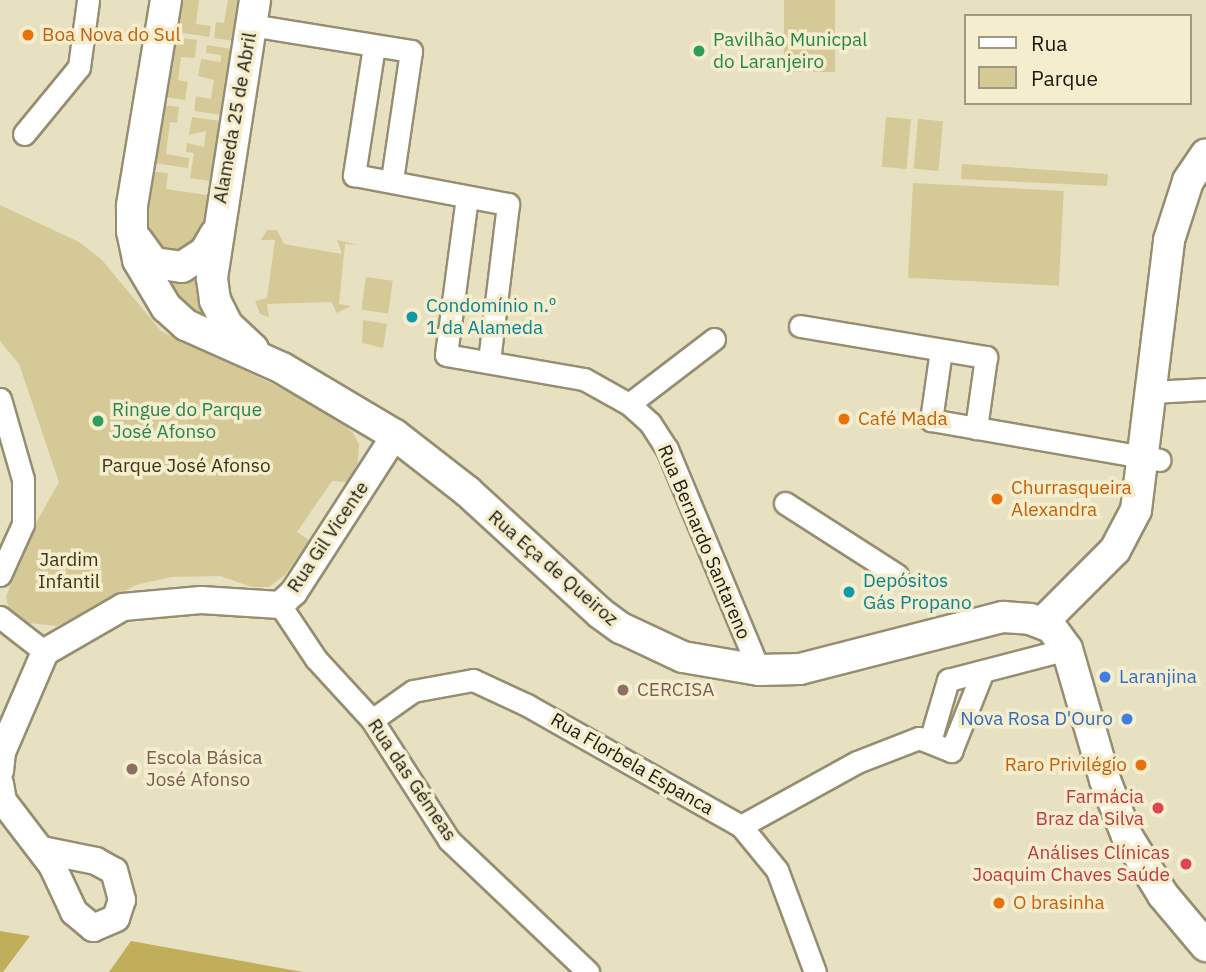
<!DOCTYPE html>
<meta charset="utf-8">
<style>
body{margin:0}
#map{position:relative;width:1206px;height:972px;overflow:hidden;background:#e8e1c1;font-family:"IBM Plex Sans",sans-serif}
div>[style]{position:absolute}
.green>*{inset:0;background:#d5c997;transform-origin:0 0}
.forest>*{inset:0;background:#c1ae5b}
.roads{filter:drop-shadow(2px 0 #958e71) drop-shadow(-2px 0 #958e71) drop-shadow(0 2px #958e71) drop-shadow(0 -2px #958e71)}
.minor>*{height:21px;margin:-10.5px;padding:0 10.5px;transform-origin:10.5px;border-radius:10.5px;background:#fff}
.tertiary>*{height:26px;margin:-13px;padding:0 13px;transform-origin:13px;border-radius:13px;background:#fff}
.secondary>*{height:30px;margin:-15px;padding:0 15px;transform-origin:15px;border-radius:15px;background:#fff}
.dots>*{width:19px;height:19px;translate:-50% -50%;box-sizing:border-box;border:4px solid #f5eece;border-radius:50%}
span{translate:-50% -50%;white-space:nowrap;text-align:center;line-height:1.15;-webkit-text-stroke:7px #f5eece;paint-order:stroke}
.food-label{font-size:19px;color:#c56008}
.left{translate:0 -50%;text-align:left}
.right{translate:-100% -50%;text-align:right}
.leisure-label{font-size:19px;color:#27864d}
.street-label{font-size:19px;color:#1c190e}
.culture-label{font-size:19px;color:#0d838f}
.park-label{font-size:19px;color:#3d3511}
.shop-label{font-size:19px;color:#366cbe}
.education-label{font-size:19px;color:#785e54}
.health-label{font-size:19px;color:#be3a42}
.legend{position:absolute;left:964px;top:14px;width:228px;height:91px;box-sizing:border-box;background:#f5eece;border:2px solid #9e9981;margin:0;padding:9px 12px;list-style:none;font-size:21px;color:#1c190e}
.legend li{display:flex;align-items:center;gap:14px;height:35px}
.legend b{width:35px;border:2px solid #9e9981}
</style>
<div id="map">
<div class="green">
<i style="clip-path:polygon(175px 0,199px 0,196px 24px,211px 26px,209px 37px,170px 31px)"></i>
<i style="clip-path:polygon(228px 0,247px 0,240px 42px,214px 38px,216px 22px,224px 23px)"></i>
<i style="left:784px;top:0;width:51px;height:72px"></i>
<i style="clip-path:polygon(167px 36px,197px 40px,195px 58px,181px 57px,178px 80px,188px 82px,185px 100px,159px 96px)"></i>
<i style="clip-path:polygon(207px 45px,238px 50px,228px 116px,194px 111px,196px 96px,211px 99px,214px 80px,198px 76px,201px 59px,221px 62px,221px 55px,206px 53px)"></i>
<i style="clip-path:polygon(156px 104px,179px 107px,177px 123px,170px 122px,166px 154px,189px 158px,188px 168px,148px 162px)"></i>
<i style="clip-path:polygon(192px 117px,227px 122px,216px 182px,190px 178px,194px 153px,186px 152px,187px 143px,204px 147px,206px 131px,189px 135px)"></i>
<i style="left:886px;top:117px;width:25px;height:50px;rotate:5deg"></i>
<i style="left:918px;top:119px;width:25px;height:50px;rotate:5deg"></i>
<i style="clip-path:polygon(962px 164px,1108px 174px,1107px 186px,961px 179px)"></i>
<i style="clip-path:polygon(147px 171px,168px 173px,166px 189px,214px 196px,210px 219px,182px 259px,146px 250px)"></i>
<i style="left:913px;top:183px;width:151px;height:95px;rotate:3deg"></i>
<i style="clip-path:polygon(0 205px,79px 242px,102px 260px,161px 331px,331px 412px,353px 433px,359px 444px,358px 462px,348px 482px,332px 481px,297px 532px,309px 540px,285px 575px,269px 587px,252px 587px,220px 576px,171px 577px,136px 585px,57px 626px,28px 623px,9px 610px,6px 596px,36px 523px,59px 482px,19px 364px,0 341px)"></i>
<i style="clip-path:polygon(267px 230px,277px 230px,284px 244px,342px 254px,337px 240px,358px 245px,345px 244px,339px 304px,351px 306px,337px 313px,331px 302px,267px 304px,269px 317px,260px 314px,255px 301px,267px 298px,275px 240px,261px 240px)"></i>
<i style="clip-path:polygon(158px 271px,197px 273px,224px 326px,191px 318px)"></i>
<i style="left:366px;top:277px;width:27px;height:33px;rotate:8deg"></i>
<i style="clip-path:polygon(363px 320px,387px 324px,383px 348px,362px 343px)"></i>
</div>
<div class="forest">
<i style="clip-path:polygon(0 931px,30px 936px,3px 972px,0 972px)"></i>
<i style="clip-path:polygon(131px 941px,303px 972px,109px 972px)"></i>
</div>
<div class="roads">
<div class="minor">
<i style="left:251px;top:25px;width:162px;rotate:9.2deg"></i>
<i style="left:411px;top:51px;width:130px;rotate:98.4deg"></i>
<i style="left:374px;top:46px;width:131px;rotate:98.8deg"></i>
<i style="left:354px;top:175px;width:157px;rotate:10.7deg"></i>
<i style="left:508px;top:204px;width:159px;rotate:96.9deg"></i>
<i style="left:24px;top:134px;width:87px;rotate:-50.6deg"></i>
<i style="left:79px;top:67px;width:68px;rotate:-82.3deg"></i>
<i style="left:467px;top:197px;width:159px;rotate:97.6deg"></i>
<i style="left:446px;top:355px;width:140px;rotate:9.9deg"></i>
<i style="left:584px;top:379px;width:51px;rotate:29.1deg"></i>
<i style="left:629px;top:404px;width:28px;rotate:42deg"></i>
<i style="left:650px;top:423px;width:31px;rotate:57deg"></i>
<i style="left:667px;top:449px;width:239px;rotate:67.4deg"></i>
<i style="left:800px;top:326px;width:189px;rotate:9.5deg"></i>
<i style="left:986px;top:357px;width:72px;rotate:98deg"></i>
<i style="left:941px;top:350px;width:71px;rotate:98.1deg"></i>
<i style="left:931px;top:420px;width:232px;rotate:9.9deg"></i>
<i style="left:1152px;top:392px;width:54px;rotate:-3.2deg"></i>
<i style="left:0;top:399px;width:83px;rotate:74deg"></i>
<i style="left:23px;top:479px;width:45px;rotate:90deg"></i>
<i style="left:23px;top:524px;width:56px;rotate:114.3deg"></i>
<i style="left:629px;top:404px;width:107px;rotate:-37.4deg"></i>
<i style="left:785px;top:503px;width:133px;rotate:32.7deg"></i>
<i style="left:280px;top:605px;width:65px;rotate:56.3deg"></i>
<i style="left:316px;top:659px;width:83px;rotate:47.4deg"></i>
<i style="left:372px;top:720px;width:143px;rotate:57.3deg"></i>
<i style="left:449px;top:840px;width:192px;rotate:43.5deg"></i>
<i style="left:0;top:617px;width:57px;rotate:37.9deg"></i>
<i style="left:372px;top:720px;width:50px;rotate:-35.3deg"></i>
<i style="left:413px;top:691px;width:61px;rotate:-10.4deg"></i>
<i style="left:473px;top:680px;width:60px;rotate:24.8deg"></i>
<i style="left:527px;top:705px;width:246px;rotate:29.5deg"></i>
<i style="left:741px;top:826px;width:57px;rotate:50.7deg"></i>
<i style="left:777px;top:870px;width:109px;rotate:69.6deg"></i>
<i style="left:930px;top:741px;width:64px;rotate:-73.6deg"></i>
<i style="left:948px;top:680px;width:123px;rotate:-14.6deg"></i>
<i style="left:741px;top:826px;width:132px;rotate:-28.9deg"></i>
<i style="left:857px;top:762px;width:66px;rotate:-21.2deg"></i>
<i style="left:919px;top:738px;width:35px;rotate:22deg"></i>
<i style="left:951px;top:751px;width:86px;rotate:-68.2deg"></i>
</div>
<div class="tertiary">
<i style="left:0;top:771px;width:19px;rotate:-84deg"></i>
<i style="left:2px;top:752px;width:109px;rotate:-66.7deg"></i>
<i style="left:45px;top:652px;width:90px;rotate:-30deg"></i>
<i style="left:123px;top:607px;width:78px;rotate:-5.1deg"></i>
<i style="left:201px;top:600px;width:79px;rotate:3.6deg"></i>
<i style="left:280px;top:605px;width:19px;rotate:-43deg"></i>
<i style="left:294px;top:592px;width:187px;rotate:-57.2deg"></i>
<i style="left:0;top:784px;width:17px;rotate:80deg"></i>
<i style="left:3px;top:801px;width:81px;rotate:52.6deg"></i>
<i style="left:52px;top:865px;width:52px;rotate:64.9deg"></i>
<i style="left:74px;top:912px;width:25px;rotate:40deg"></i>
<i style="left:93px;top:928px;width:25px;rotate:-23deg"></i>
<i style="left:116px;top:918px;width:19px;rotate:-72deg"></i>
<i style="left:122px;top:900px;width:30px;rotate:-105deg"></i>
<i style="left:114px;top:871px;width:21px;rotate:-151deg"></i>
<i style="left:96px;top:861px;width:55px;rotate:-168.5deg"></i>
</div>
<div class="secondary">
<i style="left:166px;top:0;width:209px;rotate:99.4deg"></i>
<i style="left:132px;top:206px;width:25px;rotate:90deg"></i>
<i style="left:132px;top:231px;width:30px;rotate:78deg"></i>
<i style="left:138px;top:260px;width:55px;rotate:59.2deg"></i>
<i style="left:166px;top:307px;width:27px;rotate:42deg"></i>
<i style="left:186px;top:325px;width:105px;rotate:24.1deg"></i>
<i style="left:282px;top:368px;width:131px;rotate:30.7deg"></i>
<i style="left:395px;top:435px;width:91px;rotate:37.9deg"></i>
<i style="left:467px;top:491px;width:180px;rotate:42.5deg"></i>
<i style="left:600px;top:613px;width:26px;rotate:36deg"></i>
<i style="left:621px;top:628px;width:68px;rotate:25.1deg"></i>
<i style="left:683px;top:657px;width:77px;rotate:9.7deg"></i>
<i style="left:759px;top:670px;width:41px;rotate:-1.4deg"></i>
<i style="left:800px;top:669px;width:210px;rotate:-14.4deg"></i>
<i style="left:1003px;top:617px;width:27px;rotate:4deg"></i>
<i style="left:1030px;top:619px;width:22px;rotate:21deg"></i>
<i style="left:1051px;top:627px;width:27px;rotate:54deg"></i>
<i style="left:1067px;top:649px;width:136px;rotate:73.8deg"></i>
<i style="left:1105px;top:780px;width:60px;rotate:68.6deg"></i>
<i style="left:1127px;top:836px;width:69px;rotate:58.6deg"></i>
<i style="left:1163px;top:895px;width:67px;rotate:49.9deg"></i>
<i style="left:137px;top:240px;width:29px;rotate:54deg"></i>
<i style="left:154px;top:263px;width:28px;rotate:8deg"></i>
<i style="left:182px;top:267px;width:27px;rotate:-33deg"></i>
<i style="left:205px;top:252px;width:20px;rotate:-60deg"></i>
<i style="left:253px;top:349px;width:34px;rotate:-137deg"></i>
<i style="left:228px;top:326px;width:29px;rotate:-117deg"></i>
<i style="left:215px;top:300px;width:22px;rotate:-98deg"></i>
<i style="left:212px;top:278px;width:281px;rotate:-81.2deg"></i>
<i style="left:1042px;top:623px;width:103px;rotate:-45deg"></i>
<i style="left:1115px;top:550px;width:45px;rotate:-62.3deg"></i>
<i style="left:1136px;top:510px;width:272px;rotate:-83deg"></i>
<i style="left:1169px;top:240px;width:62px;rotate:-72.1deg"></i>
<i style="left:1188px;top:181px;width:32px;rotate:-56deg"></i>
</div>
</div>
<div class="dots">
<i style="left:28px;top:35px;background:#e8710a"></i>
<i style="left:699px;top:51px;background:#2e9e5b"></i>
<i style="left:412px;top:317px;background:#0f9aa8"></i>
<i style="left:844px;top:419px;background:#e8710a"></i>
<i style="left:98px;top:421px;background:#2e9e5b"></i>
<i style="left:997px;top:499px;background:#e8710a"></i>
<i style="left:849px;top:592px;background:#0f9aa8"></i>
<i style="left:1105px;top:677px;background:#3f7fe0"></i>
<i style="left:623px;top:690px;background:#8d6e63"></i>
<i style="left:1127px;top:719px;background:#3f7fe0"></i>
<i style="left:1141px;top:765px;background:#e8710a"></i>
<i style="left:132px;top:769px;background:#8d6e63"></i>
<i style="left:1158px;top:808px;background:#e0444e"></i>
<i style="left:1186px;top:864px;background:#e0444e"></i>
<i style="left:999px;top:903px;background:#e8710a"></i>
</div>
<div class="food-label">
<span class="left" style="left:42px;top:35px">Boa Nova do Sul</span>
<span class="left" style="left:858px;top:419px">Café Mada</span>
<span class="left" style="left:1011px;top:499px">Churrasqueira<br>Alexandra</span>
<span class="right" style="left:1127px;top:765px">Raro Privilégio</span>
<span class="left" style="left:1013px;top:903px">O brasinha</span>
</div>
<div class="leisure-label">
<span class="left" style="left:713px;top:51px">Pavilhão Municpal<br>do Laranjeiro</span>
<span class="left" style="left:112px;top:421px">Ringue do Parque<br>José Afonso</span>
</div>
<div class="street-label">
<span style="left:235px;top:118px;rotate:-80deg">Alameda 25 de Abril</span>
<span style="left:328px;top:537px;rotate:-56deg">Rua Gil Vicente</span>
<span style="left:704px;top:542px;rotate:67deg">Rua Bernardo Santareno</span>
<span style="left:553px;top:568px;rotate:41deg">Rua Eça de Queiroz</span>
<span style="left:632px;top:764px;rotate:30deg">Rua Florbela Espanca</span>
<span style="left:412px;top:780px;rotate:56deg">Rua das Gémeas</span>
</div>
<div class="culture-label">
<span class="left" style="left:426px;top:317px">Condomínio n.º<br>1 da Alameda</span>
<span class="left" style="left:863px;top:592px">Depósitos<br>Gás Propano</span>
</div>
<div class="park-label">
<span style="left:186px;top:466px">Parque José Afonso</span>
<span style="left:69px;top:571px">Jardim<br>Infantil</span>
</div>
<div class="shop-label">
<span class="left" style="left:1119px;top:677px">Laranjina</span>
<span class="right" style="left:1113px;top:719px">Nova Rosa D'Ouro</span>
</div>
<div class="education-label">
<span class="left" style="left:637px;top:690px">CERCISA</span>
<span class="left" style="left:146px;top:769px">Escola Básica<br>José Afonso</span>
</div>
<div class="health-label">
<span class="right" style="left:1144px;top:808px">Farmácia<br>Braz da Silva</span>
<span class="right" style="left:1170px;top:864px">Análises Clínicas<br>Joaquim Chaves Saúde</span>
</div>
<ul class="legend">
<li><b style="height:9px;background:#fff"></b>Rua</li>
<li><b style="height:19px;background:#d5c997"></b>Parque</li>
</ul>
</div>
